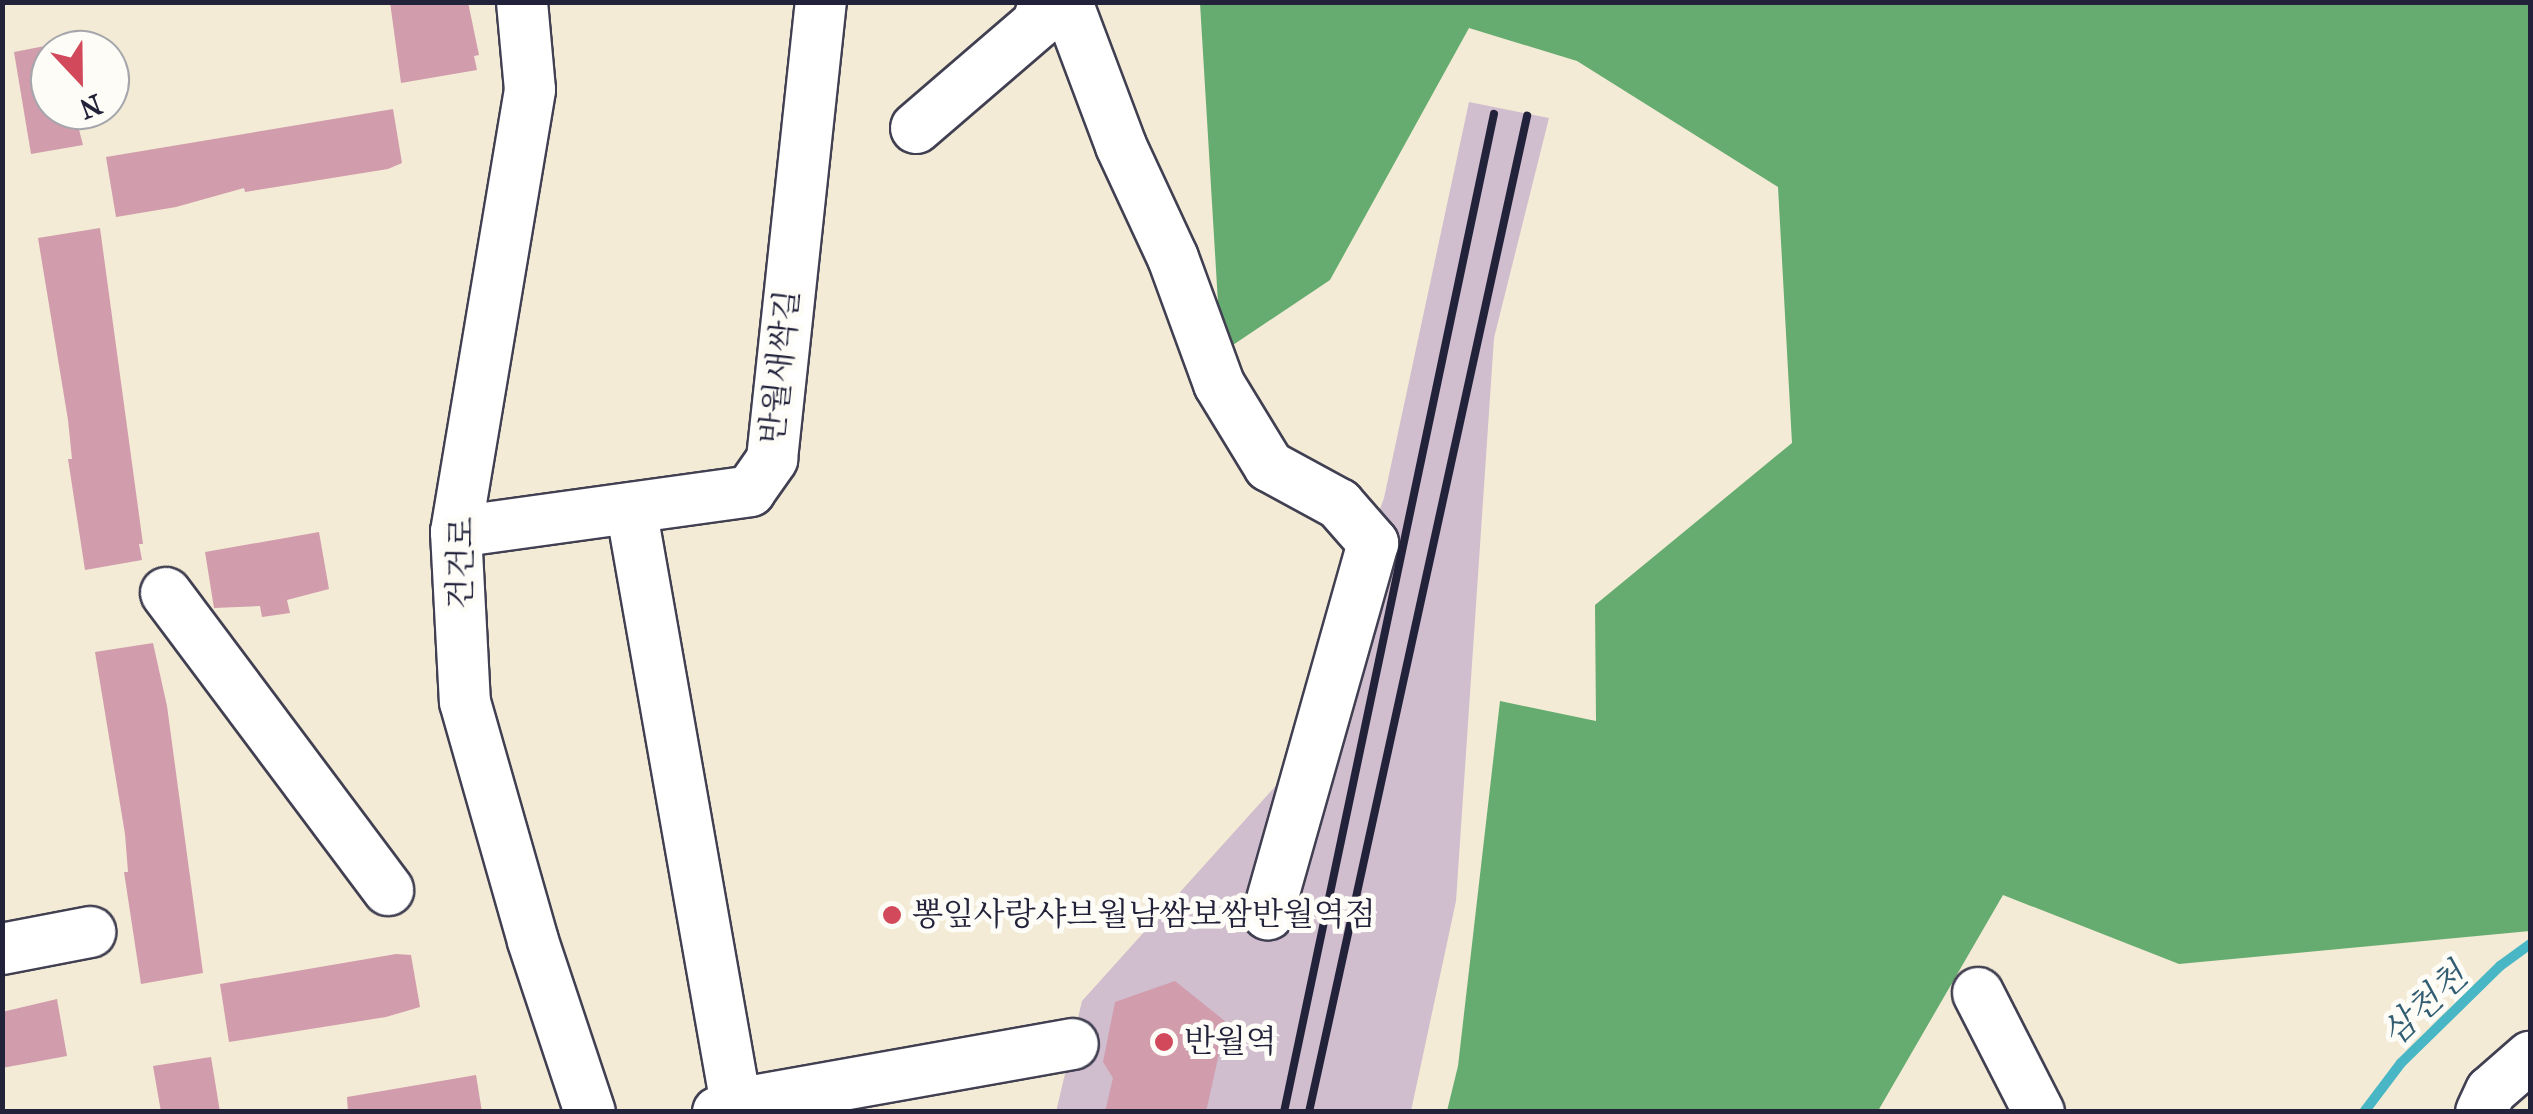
<!DOCTYPE html>
<meta charset="utf-8">
<style>
body{margin:0}
#map{position:relative;width:2533px;height:1114px;overflow:hidden;background:#f3ebd5;font-family:"IM FELL French Canon","Noto Serif KR",serif}
div>[style]{position:absolute}
.industrial>*{inset:0;background:#d0bdcd}
.forest>*{inset:0;background:#66ac71}
.stream>*{height:10px;margin:-5px;padding:0 5px;transform-origin:5px;border-radius:5px;background:#49b6c5}
.building>*{inset:0;background:#d19cac}
.roads{filter:drop-shadow(2px 0 #414052) drop-shadow(-2px 0 #414052) drop-shadow(0 2px #414052) drop-shadow(0 -2px #414052)}
.minor>*{height:50px;margin:-25px;padding:0 25px;transform-origin:25px;border-radius:25px;background:#fff}
.rail>*{height:8px;margin:-4px;padding:0 4px;transform-origin:4px;border-radius:4px;background:#22223b}
.dots>*{width:28px;height:28px;translate:-50% -50%;box-sizing:border-box;border:5px solid #fdfcf7;border-radius:50%}
span{translate:-50% -50%;white-space:nowrap;text-align:center;line-height:1.15;-webkit-text-stroke:10px #fdfcf7;paint-order:stroke}
.street-label{font-size:32px;color:#22223b}
.poi-label{font-size:32px;color:#22223b}
.left{translate:0 -50%;text-align:left}
.water-label{font-size:35px;color:#325d72;font-style:italic}
.frame{position:absolute;inset:0;border:5px solid #22223b;pointer-events:none}
.north{position:absolute;left:30px;top:30px;width:100px;height:100px;box-sizing:border-box;background:#fdfcf7;border:2px solid #a5a5ac;border-radius:50%;rotate:158deg;font-size:28px;font-weight:700;line-height:40px;text-align:center;color:#22223b}
.north::after{content:'';display:block;margin:auto;width:35px;height:45px;background:#d1495b;clip-path:polygon(50% 0,100% 100%,50% 72%,0 100%)}
</style>
<div id="map">
<div class="industrial">
<i style="clip-path:polygon(1469px 102px,1549px 118px,1494px 338px,1456px 901px,1411px 1111px,1056px 1112px,1082px 1001px,1281px 780px,1384px 498px)"></i>
</div>
<div class="forest">
<i style="clip-path:polygon(1200px 3px,2530px 3px,2530px 931px,2179px 964px,2003px 895px,1878px 1111px,1447px 1111px,1458px 1066px,1500px 701px,1596px 721px,1595px 605px,1792px 443px,1778px 187px,1577px 61px,1469px 28px,1330px 280px,1221px 353px)"></i>
</div>
<div class="stream">
<i style="left:2364px;top:1112px;width:61px;rotate:-52.9deg"></i>
<i style="left:2401px;top:1063px;width:139px;rotate:-44.4deg"></i>
<i style="left:2500px;top:966px;width:37px;rotate:-36deg"></i>
</div>
<div class="building">
<i style="clip-path:polygon(390px 2px,468px 2px,479px 55px,474px 56px,477px 70px,401px 83px)"></i>
<i style="clip-path:polygon(50px 45px,50px 110px,74px 110px,83px 145px,31px 154px,14px 52px)"></i>
<i style="clip-path:polygon(393px 109px,402px 163px,388px 169px,245px 192px,244px 188px,176px 207px,116px 217px,106px 157px)"></i>
<i style="clip-path:polygon(100px 228px,143px 544px,139px 544px,142px 560px,85px 570px,68px 459px,72px 459px,68px 420px,38px 238px)"></i>
<i style="clip-path:polygon(319px 532px,329px 589px,287px 600px,290px 613px,262px 617px,260px 606px,214px 608px,205px 552px)"></i>
<i style="clip-path:polygon(153px 643px,167px 706px,203px 973px,141px 984px,124px 872px,128px 872px,125px 834px,95px 652px)"></i>
<i style="clip-path:polygon(396px 954px,411px 955px,420px 1007px,386px 1017px,229px 1042px,220px 984px)"></i>
<i style="clip-path:polygon(1175px 981px,1226px 1022px,1206px 1112px,1105px 1112px,1113px 1078px,1103px 1062px,1115px 1002px)"></i>
<i style="clip-path:polygon(57px 999px,67px 1056px,2px 1068px,2px 1012px)"></i>
<i style="clip-path:polygon(211px 1057px,220px 1112px,161px 1112px,153px 1066px)"></i>
<i style="clip-path:polygon(476px 1075px,482px 1112px,348px 1112px,347px 1097px)"></i>
</div>
<div class="roads">
<div class="minor">
<i style="left:522px;top:2px;width:88px;rotate:84.8deg"></i>
<i style="left:530px;top:90px;width:448px;rotate:99.5deg"></i>
<i style="left:456px;top:532px;width:170px;rotate:87deg"></i>
<i style="left:465px;top:702px;width:248px;rotate:74.1deg"></i>
<i style="left:533px;top:941px;width:180px;rotate:71.6deg"></i>
<i style="left:1067px;top:2px;width:154px;rotate:69.4deg"></i>
<i style="left:1121px;top:146px;width:123px;rotate:65.1deg"></i>
<i style="left:1173px;top:258px;width:134px;rotate:69.9deg"></i>
<i style="left:1219px;top:384px;width:96px;rotate:58.6deg"></i>
<i style="left:1269px;top:466px;width:80px;rotate:28.5deg"></i>
<i style="left:1339px;top:504px;width:52px;rotate:48.9deg"></i>
<i style="left:1373px;top:543px;width:386px;rotate:105.8deg"></i>
<i style="left:916px;top:128px;width:161px;rotate:-40.7deg"></i>
<i style="left:1038px;top:23px;width:22px;rotate:-74deg"></i>
<i style="left:631px;top:508px;width:605px;rotate:80.01deg"></i>
<i style="left:456px;top:532px;width:297px;rotate:-7.9deg"></i>
<i style="left:750px;top:491px;width:39px;rotate:-55deg"></i>
<i style="left:772px;top:459px;width:460px;rotate:-83.9deg"></i>
<i style="left:166px;top:593px;width:371px;rotate:53.2deg"></i>
<i style="left:2px;top:949px;width:90px;rotate:-10.9deg"></i>
<i style="left:1978px;top:993px;width:134px;rotate:62.9deg"></i>
<i style="left:718px;top:1112px;width:20px;rotate:-24deg"></i>
<i style="left:736px;top:1104px;width:342px;rotate:-10.1deg"></i>
<i style="left:2481px;top:1112px;width:23px;rotate:-65deg"></i>
<i style="left:2491px;top:1091px;width:52px;rotate:-41.1deg"></i>
</div>
</div>
<div class="rail">
<i style="left:1284px;top:1112px;width:1020px;rotate:-78.12deg"></i>
<i style="left:1309px;top:1112px;width:1020px;rotate:-77.65deg"></i>
</div>
<div class="dots">
<i style="left:892px;top:915px;background:#d1495b"></i>
<i style="left:1164px;top:1042px;background:#d1495b"></i>
</div>
<div class="street-label">
<span style="left:781px;top:367px;rotate:-84deg">반월새싹길</span>
<span style="left:462px;top:563px;rotate:-89deg">건건로</span>
</div>
<div class="poi-label">
<span class="left" style="left:912px;top:915px">뽕잎사랑샤브월남쌈보쌈반월역점</span>
<span class="left" style="left:1184px;top:1042px">반월역</span>
</div>
<div class="water-label">
<span style="left:2425px;top:1005px;rotate:-43deg">삼천천</span>
</div>
<div class="frame"></div>
<div class="north">N</div>
</div>
